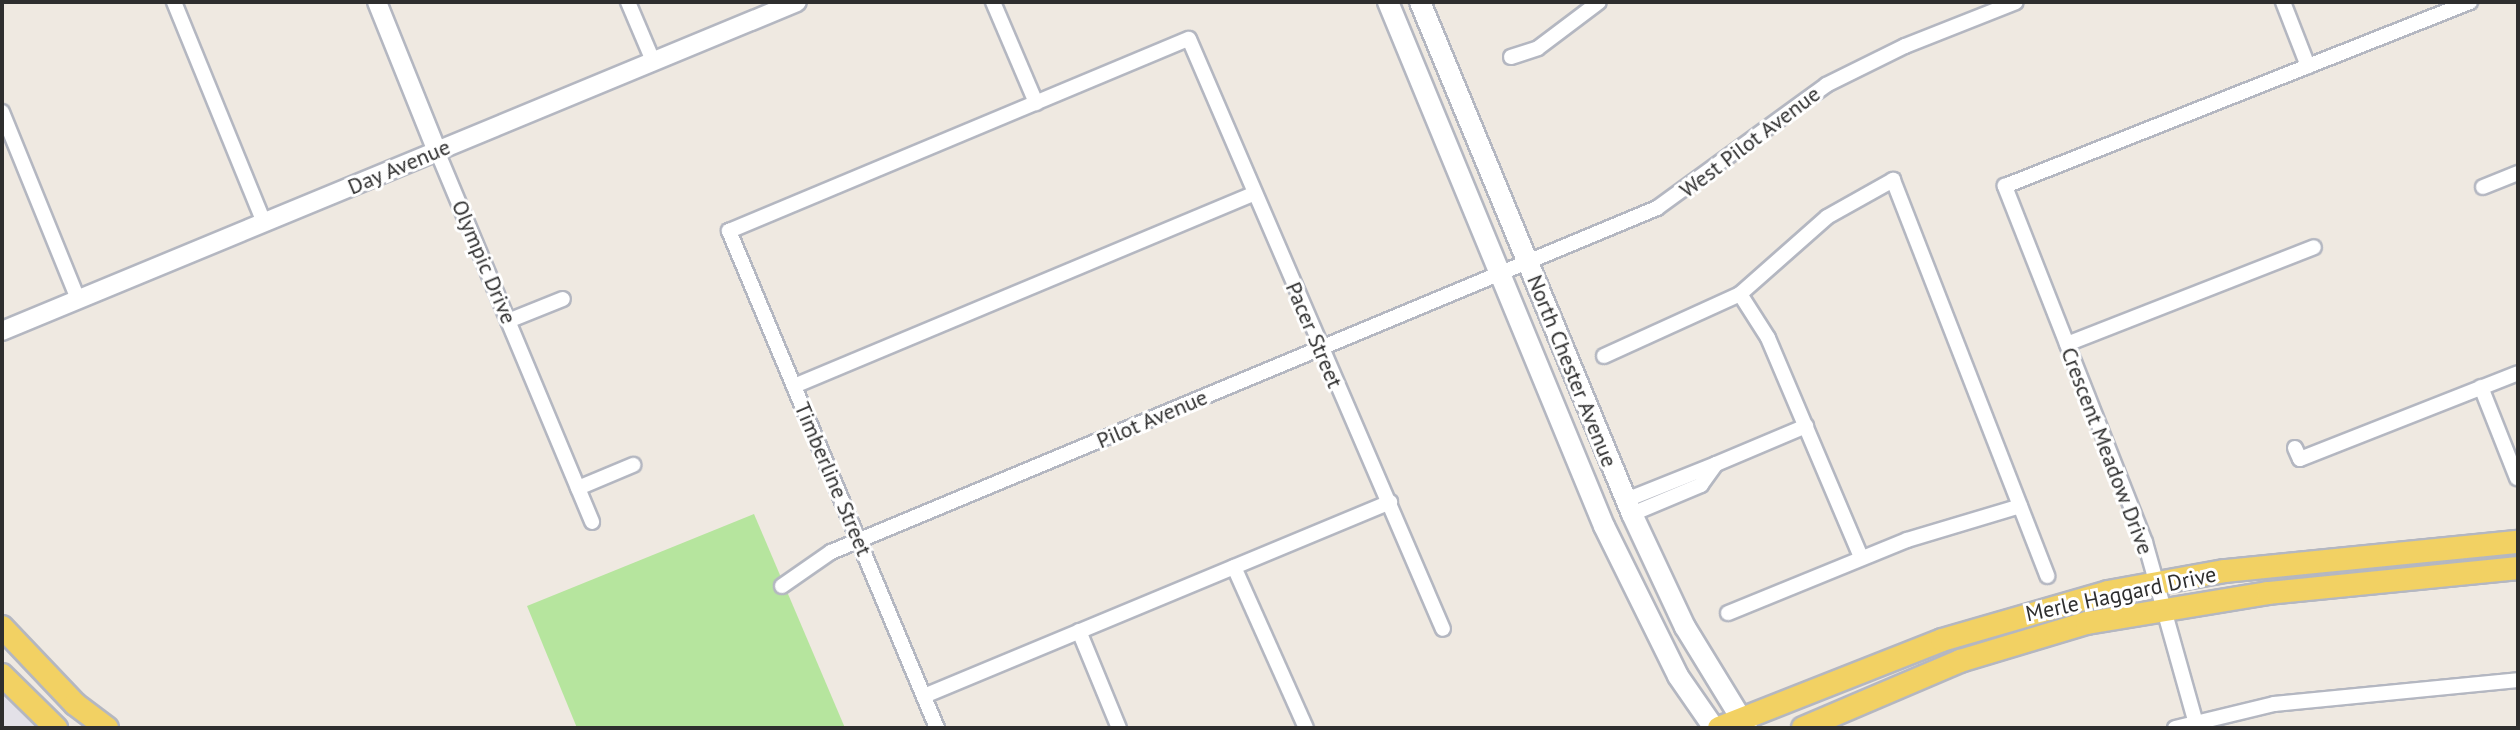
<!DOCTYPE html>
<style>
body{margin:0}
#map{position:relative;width:2520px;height:730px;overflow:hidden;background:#efe9e1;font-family:"PT Sans",sans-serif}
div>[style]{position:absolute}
.industrial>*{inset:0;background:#e3e1e8}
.green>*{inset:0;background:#b6e59e}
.roads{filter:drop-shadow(2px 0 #b4b7c1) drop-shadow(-2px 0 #b4b7c1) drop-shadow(0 2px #b4b7c1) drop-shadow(0 -2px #b4b7c1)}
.minor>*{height:14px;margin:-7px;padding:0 7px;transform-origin:7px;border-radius:7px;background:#fff}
.tertiary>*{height:18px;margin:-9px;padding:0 9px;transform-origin:9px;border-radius:9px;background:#fff}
.secondary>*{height:20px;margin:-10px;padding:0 10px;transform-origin:10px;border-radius:10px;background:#fff}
.primary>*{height:22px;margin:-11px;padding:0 11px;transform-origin:11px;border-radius:11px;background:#f2d163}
span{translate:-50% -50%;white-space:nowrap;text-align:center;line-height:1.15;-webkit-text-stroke:6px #fff;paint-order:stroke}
.street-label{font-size:22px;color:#2e2e2e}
.frame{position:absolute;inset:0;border:4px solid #2e2e2e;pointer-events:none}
</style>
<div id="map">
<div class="industrial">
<i style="clip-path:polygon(2px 692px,44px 728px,2px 728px)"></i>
</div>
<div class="green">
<i style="clip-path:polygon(754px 514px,845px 728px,577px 728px,527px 606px)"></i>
</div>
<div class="roads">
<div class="minor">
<i style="left:174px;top:2px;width:239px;rotate:67.8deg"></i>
<i style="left:628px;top:2px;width:64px;rotate:67deg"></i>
<i style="left:993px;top:2px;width:110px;rotate:66.9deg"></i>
<i style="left:2283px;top:2px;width:69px;rotate:68.7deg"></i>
<i style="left:1511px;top:57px;width:28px;rotate:-18deg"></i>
<i style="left:1538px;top:48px;width:76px;rotate:-37deg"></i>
<i style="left:2px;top:112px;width:202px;rotate:67.9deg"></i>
<i style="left:437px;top:151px;width:402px;rotate:67.3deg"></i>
<i style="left:2483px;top:187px;width:38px;rotate:-22deg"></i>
<i style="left:1740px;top:294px;width:52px;rotate:57.5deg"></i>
<i style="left:1768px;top:338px;width:238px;rotate:67deg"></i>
<i style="left:508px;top:321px;width:59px;rotate:-21.8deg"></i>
<i style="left:2067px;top:344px;width:265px;rotate:-21.4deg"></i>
<i style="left:1604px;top:356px;width:149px;rotate:-24.5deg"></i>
<i style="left:1740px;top:294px;width:116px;rotate:-41.5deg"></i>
<i style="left:1827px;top:217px;width:76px;rotate:-29.3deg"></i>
<i style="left:1893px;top:180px;width:425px;rotate:68.7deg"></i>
<i style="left:794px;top:386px;width:498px;rotate:-22.7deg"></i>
<i style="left:2481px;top:387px;width:98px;rotate:68.4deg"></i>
<i style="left:2295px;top:448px;width:12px;rotate:66deg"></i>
<i style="left:2300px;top:459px;width:234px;rotate:-21.5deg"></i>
<i style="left:1716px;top:464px;width:98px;rotate:-22.9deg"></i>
<i style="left:578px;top:488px;width:60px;rotate:-22.7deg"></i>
<i style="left:1626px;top:500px;width:97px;rotate:-21.8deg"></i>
<i style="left:1716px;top:464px;width:26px;rotate:126deg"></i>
<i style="left:1701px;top:485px;width:75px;rotate:157.2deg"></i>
<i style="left:1234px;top:567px;width:176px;rotate:65.9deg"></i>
<i style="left:782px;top:586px;width:60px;rotate:-34.8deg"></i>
<i style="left:831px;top:552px;width:895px;rotate:-22.61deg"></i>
<i style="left:1657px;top:208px;width:209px;rotate:-36deg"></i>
<i style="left:1826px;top:85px;width:88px;rotate:-26.3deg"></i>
<i style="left:1905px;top:46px;width:119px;rotate:-21.6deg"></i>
<i style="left:1728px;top:613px;width:193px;rotate:-22.2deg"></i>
<i style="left:1907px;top:540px;width:118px;rotate:-16.7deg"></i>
<i style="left:1079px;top:631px;width:105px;rotate:67.6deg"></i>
<i style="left:924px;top:696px;width:505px;rotate:-22.6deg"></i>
<i style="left:2195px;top:720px;width:185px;rotate:-105.7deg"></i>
<i style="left:2145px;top:542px;width:383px;rotate:-111.5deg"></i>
<i style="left:2005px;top:186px;width:500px;rotate:-21.59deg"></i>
<i style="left:937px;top:728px;width:539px;rotate:-112.71deg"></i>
<i style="left:729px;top:231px;width:498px;rotate:-22.7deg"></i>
<i style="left:1189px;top:39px;width:642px;rotate:66.71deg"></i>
<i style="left:2175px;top:728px;width:102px;rotate:-13.6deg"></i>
<i style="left:2274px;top:704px;width:245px;rotate:-5.6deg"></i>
</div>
<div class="tertiary">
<i style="left:377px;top:2px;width:161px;rotate:68.1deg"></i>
<i style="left:2px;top:331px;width:860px;rotate:-22.48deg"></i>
</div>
<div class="secondary">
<i style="left:1388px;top:2px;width:567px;rotate:67.6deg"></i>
<i style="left:1604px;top:526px;width:167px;rotate:63.7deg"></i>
<i style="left:1678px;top:676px;width:63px;rotate:55.3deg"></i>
<i style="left:1420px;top:2px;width:554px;rotate:67.51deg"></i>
<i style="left:1632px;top:514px;width:125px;rotate:64.9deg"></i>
<i style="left:1685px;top:627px;width:119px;rotate:58.5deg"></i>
</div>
<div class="primary">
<i style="left:2px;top:627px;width:106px;rotate:46.5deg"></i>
<i style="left:75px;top:704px;width:40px;rotate:37deg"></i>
<i style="left:2px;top:675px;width:76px;rotate:44.5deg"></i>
<i style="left:1719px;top:728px;width:240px;rotate:-21.5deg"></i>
<i style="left:1942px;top:640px;width:173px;rotate:-16.1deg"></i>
<i style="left:2108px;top:592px;width:119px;rotate:-10.2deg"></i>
<i style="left:2225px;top:571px;width:294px;rotate:-5.7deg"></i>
<i style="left:1803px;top:728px;width:171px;rotate:-23.1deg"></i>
<i style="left:1960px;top:661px;width:133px;rotate:-16.7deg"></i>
<i style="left:2087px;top:623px;width:183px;rotate:-9.4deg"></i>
<i style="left:2268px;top:593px;width:251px;rotate:-5.7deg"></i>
</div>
</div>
<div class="street-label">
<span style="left:1750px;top:142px;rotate:-37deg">West Pilot Avenue</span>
<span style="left:399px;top:167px;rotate:-23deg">Day Avenue</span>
<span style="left:484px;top:262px;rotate:67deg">Olympic Drive</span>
<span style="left:1314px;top:335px;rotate:67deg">Pacer Street</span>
<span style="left:1572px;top:371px;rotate:68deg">North Chester Avenue</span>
<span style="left:1152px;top:419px;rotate:-23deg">Pilot Avenue</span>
<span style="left:2107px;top:451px;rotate:69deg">Crescent Meadow Drive</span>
<span style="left:833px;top:479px;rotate:67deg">Timberline Street</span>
<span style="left:2121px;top:594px;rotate:-12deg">Merle Haggard Drive</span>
</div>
<div class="frame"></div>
</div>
